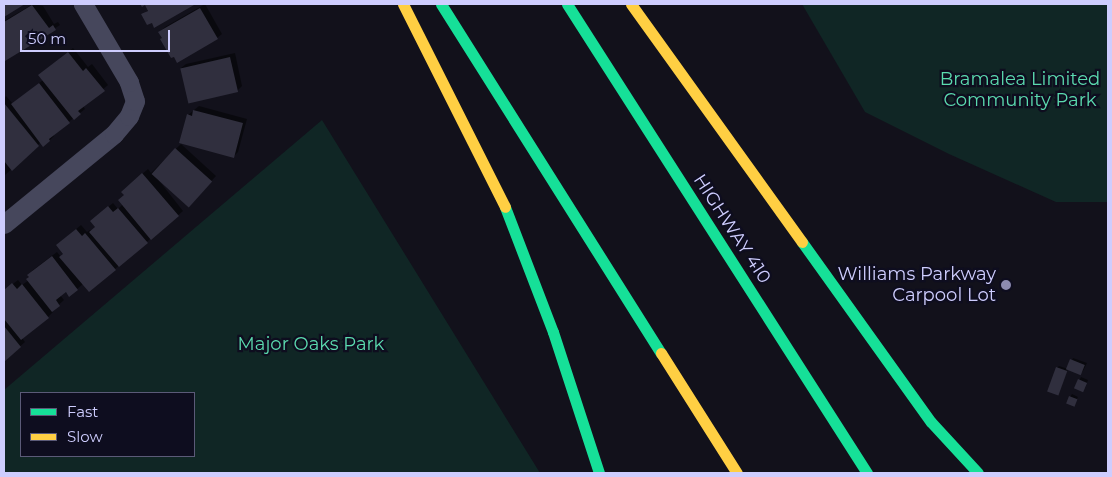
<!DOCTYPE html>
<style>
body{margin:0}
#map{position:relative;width:1112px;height:477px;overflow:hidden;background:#12111b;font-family:Montserrat,sans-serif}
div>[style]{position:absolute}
.green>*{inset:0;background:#102625}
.shadow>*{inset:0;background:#0007}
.building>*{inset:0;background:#302f3e;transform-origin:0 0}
.street>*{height:19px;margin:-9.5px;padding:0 9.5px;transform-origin:9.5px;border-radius:9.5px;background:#46475c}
.fast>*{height:11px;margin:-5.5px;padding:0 5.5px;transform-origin:5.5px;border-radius:5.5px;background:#16e098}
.slow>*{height:11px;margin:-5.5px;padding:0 5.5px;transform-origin:5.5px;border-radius:5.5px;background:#ffcf43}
.dots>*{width:14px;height:14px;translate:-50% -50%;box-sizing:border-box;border:2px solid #0e0d1f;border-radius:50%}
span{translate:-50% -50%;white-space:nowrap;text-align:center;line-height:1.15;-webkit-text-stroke:4.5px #0e0d1f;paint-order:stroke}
.park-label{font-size:18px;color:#5bdbaf}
.street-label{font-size:18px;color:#cecdfe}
.poi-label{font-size:18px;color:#cecdfe}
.right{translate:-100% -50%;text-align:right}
.frame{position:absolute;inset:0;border:5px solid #cecdfe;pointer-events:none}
.legend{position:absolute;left:20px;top:392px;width:175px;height:65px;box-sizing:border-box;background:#0e0d1f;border:1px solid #5b5a78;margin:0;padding:6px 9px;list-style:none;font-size:15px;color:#cecdfe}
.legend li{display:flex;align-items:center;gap:10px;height:25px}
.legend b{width:25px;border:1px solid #5b5a78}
.scale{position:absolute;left:20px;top:30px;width:150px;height:22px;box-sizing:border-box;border:2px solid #cecdfe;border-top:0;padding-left:6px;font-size:15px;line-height:18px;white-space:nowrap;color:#cecdfe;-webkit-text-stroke:4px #0e0d1f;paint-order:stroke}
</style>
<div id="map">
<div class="green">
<i style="clip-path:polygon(802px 4px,1108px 4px,1108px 202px,1056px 202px,949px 154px,865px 112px)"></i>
<i style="clip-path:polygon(evenodd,322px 120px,540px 473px,4px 473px,4px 390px,322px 120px,21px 393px,194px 393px,194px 456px,21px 456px,21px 393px)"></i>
</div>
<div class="shadow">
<i style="clip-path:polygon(33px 4px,43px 6px,54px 24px,58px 22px,60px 25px,6px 60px,4px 56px,4px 21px)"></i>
<i style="clip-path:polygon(146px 4px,194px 4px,152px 21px,143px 15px,149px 9px)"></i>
<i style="clip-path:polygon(205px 4px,222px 34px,217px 38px,163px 37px,160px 32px,165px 27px)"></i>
<i style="clip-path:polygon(73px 48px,88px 67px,92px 64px,108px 85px,83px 106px,85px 109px,80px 113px,53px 134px,54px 136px,50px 140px,41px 142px,4px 176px,4px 99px,6px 96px,13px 104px,43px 80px,44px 71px)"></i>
<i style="clip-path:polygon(235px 53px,242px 86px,237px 91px,181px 68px,186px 64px)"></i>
<i style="clip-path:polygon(199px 106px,247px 119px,238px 152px,233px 157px,188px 115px)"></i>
<i style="clip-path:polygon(181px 144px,216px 176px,188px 206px,157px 178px,183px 211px,115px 269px,83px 284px,77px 289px,66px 291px,60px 295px,64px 300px,52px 311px,53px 312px,48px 317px,22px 338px,25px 342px,4px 360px,4px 291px,18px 280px,22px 285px,29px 280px,29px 275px,33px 270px,57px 252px,61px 257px,64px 254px,62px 241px,81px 225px,87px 232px,90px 230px,92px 231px,96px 227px,96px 217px,113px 203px,118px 209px,123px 204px,127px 187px,148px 169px,151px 173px)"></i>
<i style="clip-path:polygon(1073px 358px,1087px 363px,1083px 371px,1081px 373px,1068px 368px,1058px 394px,1057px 368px,1059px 366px,1068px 369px)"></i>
<i style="clip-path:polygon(1081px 377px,1088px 380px,1085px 388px,1076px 387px)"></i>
<i style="clip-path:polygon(1072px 394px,1078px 397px,1073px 405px,1070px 397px)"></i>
</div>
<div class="building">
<i style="clip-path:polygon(4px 4px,25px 4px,4px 17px)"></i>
<i style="clip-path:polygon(140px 4px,193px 4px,194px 5px,154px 28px,152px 23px,147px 25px,141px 14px,148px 11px,145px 5px,142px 7px)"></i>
<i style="clip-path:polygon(32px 5px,49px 28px,53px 25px,56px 30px,5px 61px,4px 22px)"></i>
<i style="clip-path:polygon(200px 8px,218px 39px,177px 63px,174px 57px,171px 58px,160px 39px,162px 38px,158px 32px)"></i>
<i style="clip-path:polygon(68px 52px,83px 71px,86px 68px,105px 91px,78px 111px,81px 114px,74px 120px,38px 75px)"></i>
<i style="left:230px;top:57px;width:36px;height:51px;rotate:77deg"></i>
<i style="clip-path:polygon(39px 83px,70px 123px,49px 139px,50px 141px,43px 147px,11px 104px)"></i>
<i style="clip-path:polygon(4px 103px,39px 146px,12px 171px,4px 161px)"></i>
<i style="clip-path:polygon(193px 110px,243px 123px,234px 158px,179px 143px,187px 114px,192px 116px)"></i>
<i style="left:175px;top:148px;width:50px;height:35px;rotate:42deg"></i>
<i style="clip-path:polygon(142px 173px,179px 216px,151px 240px,118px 200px,124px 195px,121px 192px)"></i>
<i style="clip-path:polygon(108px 206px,113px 212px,118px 208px,148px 243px,119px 267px,89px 232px,95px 227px,90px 221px)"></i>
<i style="clip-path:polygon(76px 229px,82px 236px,85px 233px,116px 270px,89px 292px,59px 257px,63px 254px,56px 245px)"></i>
<i style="clip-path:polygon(52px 256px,78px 290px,69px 297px,66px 292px,56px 300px,60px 306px,52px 312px,26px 279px,29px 277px,27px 275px)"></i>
<i style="clip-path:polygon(12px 283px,17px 289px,22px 284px,49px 318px,21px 340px,4px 319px,4px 290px)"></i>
<i style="clip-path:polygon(4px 326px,21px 347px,4px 362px)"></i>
<i style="left:1070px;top:359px;width:16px;height:11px;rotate:22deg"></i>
<i style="left:1056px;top:367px;width:12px;height:26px;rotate:20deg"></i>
<i style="left:1078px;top:379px;width:10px;height:10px;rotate:24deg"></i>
<i style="left:1069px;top:396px;width:9px;height:8px;rotate:21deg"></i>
</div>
<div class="street">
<i style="left:4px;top:224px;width:142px;rotate:-39.3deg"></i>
<i style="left:114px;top:134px;width:23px;rotate:-50deg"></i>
<i style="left:129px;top:116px;width:16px;rotate:-68deg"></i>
<i style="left:135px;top:101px;width:20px;rotate:-108deg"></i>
<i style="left:129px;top:82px;width:91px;rotate:-120.5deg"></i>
</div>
<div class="fast">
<i style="left:441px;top:4px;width:413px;rotate:57.8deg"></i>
<i style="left:567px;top:4px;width:557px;rotate:57.39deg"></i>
<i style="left:505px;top:207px;width:134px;rotate:69deg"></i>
<i style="left:553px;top:332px;width:148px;rotate:71.9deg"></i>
<i style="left:802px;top:242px;width:221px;rotate:54.4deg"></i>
<i style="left:931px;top:422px;width:69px;rotate:47.3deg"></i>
</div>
<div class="slow">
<i style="left:403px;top:4px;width:227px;rotate:63.3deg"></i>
<i style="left:631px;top:4px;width:293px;rotate:54.3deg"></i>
<i style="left:661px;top:353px;width:142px;rotate:57.7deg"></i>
</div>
<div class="dots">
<i style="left:1006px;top:285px;background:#8c8baf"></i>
</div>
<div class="park-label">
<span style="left:1020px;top:90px">Bramalea Limited<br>Community Park</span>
<span style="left:311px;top:344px">Major Oaks Park</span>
</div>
<div class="street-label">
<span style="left:732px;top:229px;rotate:57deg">HIGHWAY 410</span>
</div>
<div class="poi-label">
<span class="right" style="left:996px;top:285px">Williams Parkway<br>Carpool Lot</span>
</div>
<div class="frame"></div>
<ul class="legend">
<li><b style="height:6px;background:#16e098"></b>Fast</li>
<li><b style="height:6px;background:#ffcf43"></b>Slow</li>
</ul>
<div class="scale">50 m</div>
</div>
